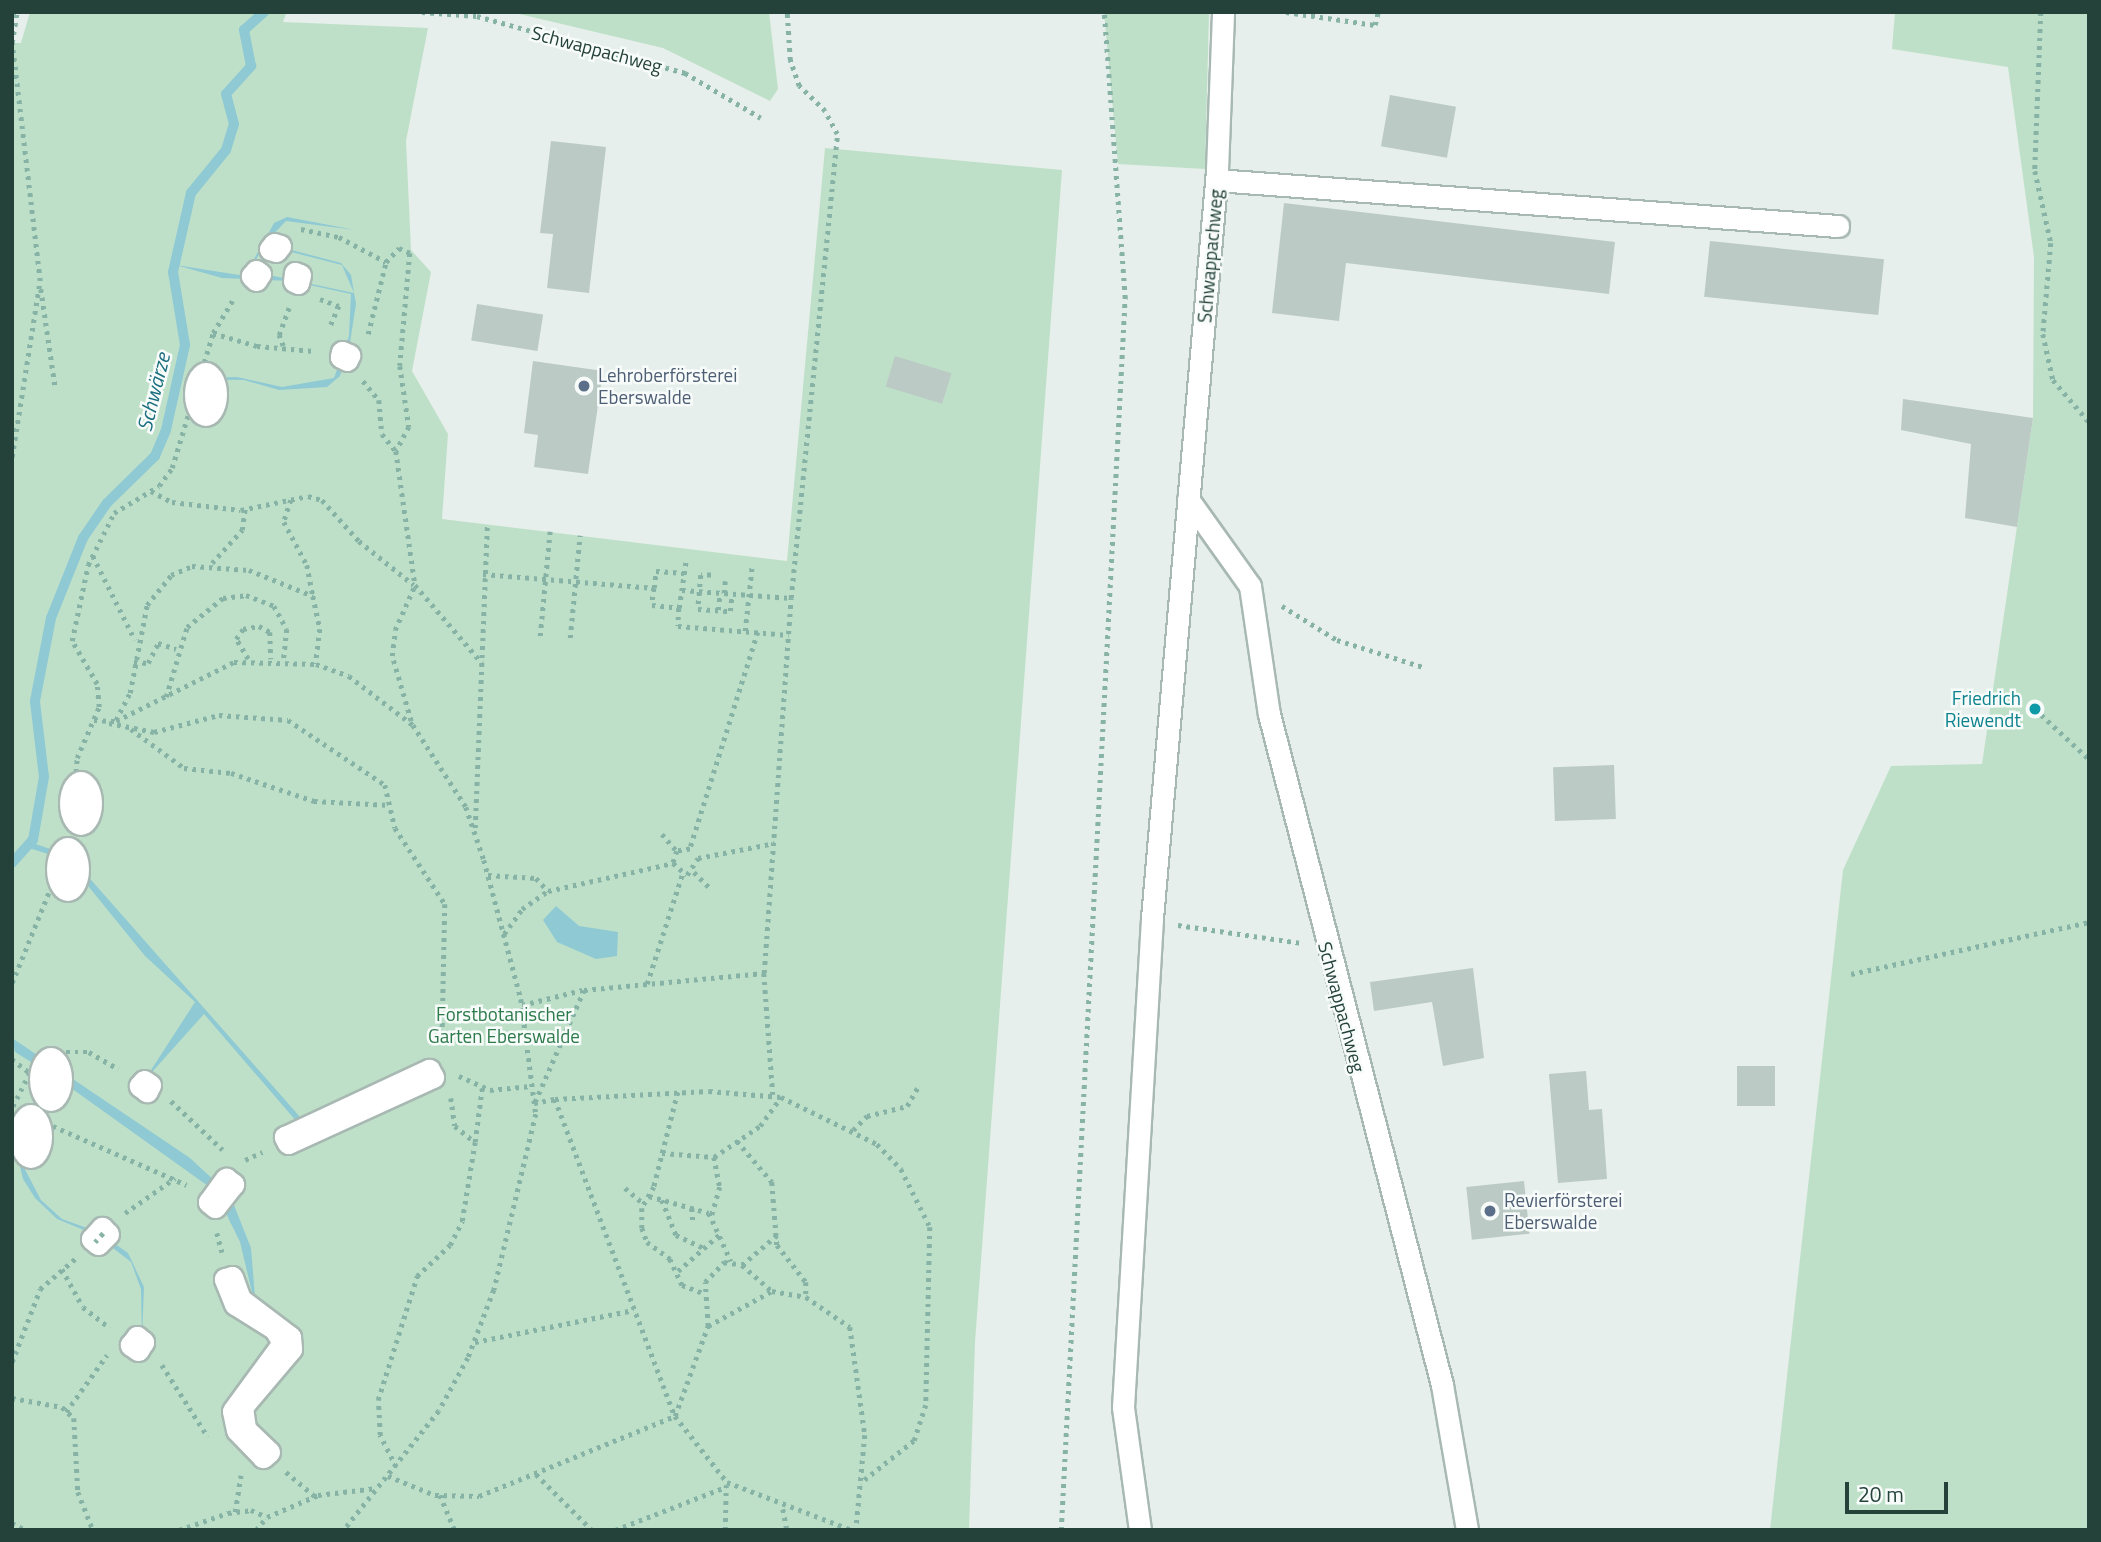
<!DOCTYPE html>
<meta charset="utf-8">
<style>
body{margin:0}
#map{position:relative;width:2101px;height:1542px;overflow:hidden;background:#e6efeb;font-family:"Titillium Web",sans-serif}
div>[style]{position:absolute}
.green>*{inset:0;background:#bfe0c8}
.water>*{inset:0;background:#8ec9d4}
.stream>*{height:10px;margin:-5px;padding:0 5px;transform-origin:5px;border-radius:5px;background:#8ec9d4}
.building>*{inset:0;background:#bbcac4;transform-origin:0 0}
.path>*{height:4.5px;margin-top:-2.25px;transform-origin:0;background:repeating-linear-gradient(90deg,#86b3a5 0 3.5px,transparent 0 8.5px)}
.roads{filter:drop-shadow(2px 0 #a8b8b2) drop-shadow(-2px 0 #a8b8b2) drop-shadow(0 2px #a8b8b2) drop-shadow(0 -2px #a8b8b2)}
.minor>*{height:21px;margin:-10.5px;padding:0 10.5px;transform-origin:10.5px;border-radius:10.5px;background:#fff}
.minor>.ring{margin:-10.5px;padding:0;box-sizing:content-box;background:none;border:21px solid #fff;border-radius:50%}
.path-bridge>*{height:4.5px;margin-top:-2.25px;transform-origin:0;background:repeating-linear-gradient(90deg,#86b3a5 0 3.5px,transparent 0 8.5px)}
.dots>*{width:19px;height:19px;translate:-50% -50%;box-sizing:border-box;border:4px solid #f7fbf9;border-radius:50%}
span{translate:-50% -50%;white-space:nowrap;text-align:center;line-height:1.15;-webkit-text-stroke:5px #f7fbf9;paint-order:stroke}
.street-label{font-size:19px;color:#24423a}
.service-label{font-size:19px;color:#4e5e75}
.left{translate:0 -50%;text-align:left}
.culture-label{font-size:19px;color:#0d838f}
.right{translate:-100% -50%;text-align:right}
.park-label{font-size:19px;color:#2d7a4b}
.water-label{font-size:21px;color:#1c6f80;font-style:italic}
.frame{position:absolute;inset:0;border:14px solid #24423a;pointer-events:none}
.scale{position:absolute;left:1845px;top:1482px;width:103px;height:32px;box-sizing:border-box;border:4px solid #24423a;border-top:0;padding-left:9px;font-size:21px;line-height:24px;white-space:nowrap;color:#24423a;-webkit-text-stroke:5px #f7fbf9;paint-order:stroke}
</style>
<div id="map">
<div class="green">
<i style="clip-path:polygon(30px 12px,302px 12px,286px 14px,283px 22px,428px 28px,406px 141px,411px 250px,431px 272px,412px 371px,448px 434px,442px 519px,787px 561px,825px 148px,1062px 170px,975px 1342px,969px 1530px,12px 1530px,12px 43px,21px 43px)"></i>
<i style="clip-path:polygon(511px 12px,769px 12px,778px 89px,770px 101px,663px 48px)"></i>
<i style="clip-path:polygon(1104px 12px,1209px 12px,1205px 169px,1118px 164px)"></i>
<i style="clip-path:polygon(1895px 12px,2089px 12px,2089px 1530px,1770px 1530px,1843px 870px,1891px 766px,1982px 764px,2033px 418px,2034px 257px,2008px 67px,1892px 49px)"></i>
</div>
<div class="water">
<i style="clip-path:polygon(evenodd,287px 217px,355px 230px,286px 221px,265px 243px,341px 263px,351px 275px,356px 304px,349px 349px,340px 376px,327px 387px,279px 390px,244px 380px,178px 379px,237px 377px,282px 387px,334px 378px,349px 336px,351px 294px,291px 281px,222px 278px,176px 265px,239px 275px,248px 270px,274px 223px,287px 217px,264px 245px,342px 265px,354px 293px,250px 271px,264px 245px)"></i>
<i style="clip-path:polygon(33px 843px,70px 856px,308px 1126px,303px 1129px,204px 1014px,144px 1081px,195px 1002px,145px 956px,67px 860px,29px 848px)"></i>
<i style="clip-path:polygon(556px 906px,579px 926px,618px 932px,617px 956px,596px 959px,557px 942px,543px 920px)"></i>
<i style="clip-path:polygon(12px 1038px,190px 1158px,230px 1195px,251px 1248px,256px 1309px,240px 1242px,215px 1191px,64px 1083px,23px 1126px,20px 1160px,41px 1200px,62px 1219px,98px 1232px,128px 1253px,144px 1287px,142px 1340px,141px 1289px,131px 1262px,96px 1235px,57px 1219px,35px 1198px,23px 1179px,16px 1149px,20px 1125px,60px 1080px,15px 1052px)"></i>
</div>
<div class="stream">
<i style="left:12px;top:863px;width:31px;rotate:-48deg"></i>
<i style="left:33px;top:840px;width:64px;rotate:-80.1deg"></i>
<i style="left:44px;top:777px;width:77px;rotate:-96.8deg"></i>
<i style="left:35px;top:701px;width:85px;rotate:-79.1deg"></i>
<i style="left:51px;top:618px;width:86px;rotate:-68.2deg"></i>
<i style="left:83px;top:538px;width:42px;rotate:-55.6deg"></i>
<i style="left:107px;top:503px;width:67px;rotate:-44.4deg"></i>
<i style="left:155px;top:456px;width:28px;rotate:-67deg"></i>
<i style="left:166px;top:430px;width:87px;rotate:-77.4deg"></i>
<i style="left:185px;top:345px;width:74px;rotate:-99.3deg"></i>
<i style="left:173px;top:272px;width:81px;rotate:-77.2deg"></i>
<i style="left:191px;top:193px;width:55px;rotate:-50.9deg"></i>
<i style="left:226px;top:150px;width:27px;rotate:-73deg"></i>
<i style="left:234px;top:124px;width:31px;rotate:-105deg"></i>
<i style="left:226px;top:94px;width:38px;rotate:-48deg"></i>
<i style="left:251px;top:66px;width:37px;rotate:-101deg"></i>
<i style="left:244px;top:30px;width:27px;rotate:-42deg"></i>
</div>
<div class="building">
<i style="left:1390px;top:95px;width:67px;height:52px;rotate:10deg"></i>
<i style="clip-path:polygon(551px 141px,606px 147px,589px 293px,547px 288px,553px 234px,540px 233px)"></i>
<i style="clip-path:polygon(1284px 203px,1615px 242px,1609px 294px,1346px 263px,1339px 321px,1272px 313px)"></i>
<i style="left:1710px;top:241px;width:175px;height:56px;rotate:6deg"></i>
<i style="left:477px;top:304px;width:67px;height:37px;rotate:9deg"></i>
<i style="left:895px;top:356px;width:59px;height:32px;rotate:17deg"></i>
<i style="clip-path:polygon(533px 361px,603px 371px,588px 474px,534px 467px,538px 435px,524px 433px)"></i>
<i style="clip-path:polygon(1903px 399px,2033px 418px,2017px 527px,1965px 518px,1971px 444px,1901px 430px)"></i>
<i style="left:1614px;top:765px;width:54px;height:61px;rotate:88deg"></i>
<i style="clip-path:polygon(1473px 968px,1484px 1058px,1443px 1066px,1432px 1002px,1374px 1011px,1370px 982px)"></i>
<i style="left:1737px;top:1066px;width:38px;height:40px"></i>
<i style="clip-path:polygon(1586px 1071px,1589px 1110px,1602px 1109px,1607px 1179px,1558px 1183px,1549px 1074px)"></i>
<i style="left:1524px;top:1181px;width:53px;height:58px;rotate:84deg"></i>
</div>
<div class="path">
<i style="left:274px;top:12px;width:140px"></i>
<i style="left:422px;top:12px;width:55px;rotate:4.2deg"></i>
<i style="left:477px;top:16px;width:216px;rotate:15.3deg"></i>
<i style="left:685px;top:73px;width:88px;rotate:30.6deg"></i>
<i style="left:1286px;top:12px;width:90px;rotate:8.3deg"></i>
<i style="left:1375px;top:25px;width:13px;rotate:-77deg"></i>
<i style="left:2041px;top:12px;width:159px;rotate:92.2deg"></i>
<i style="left:2035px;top:171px;width:74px;rotate:77.5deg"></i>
<i style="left:2051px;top:243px;width:91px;rotate:95deg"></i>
<i style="left:2043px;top:334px;width:47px;rotate:77.7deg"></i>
<i style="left:2053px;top:380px;width:55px;rotate:49.4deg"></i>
<i style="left:301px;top:229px;width:39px;rotate:12deg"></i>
<i style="left:339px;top:237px;width:53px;rotate:28deg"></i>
<i style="left:386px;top:262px;width:19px;rotate:-47deg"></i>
<i style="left:399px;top:248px;width:12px;rotate:24deg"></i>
<i style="left:410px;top:253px;width:113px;rotate:95.1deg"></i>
<i style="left:400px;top:366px;width:62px;rotate:81.6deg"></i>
<i style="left:409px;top:427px;width:27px;rotate:118deg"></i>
<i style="left:41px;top:289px;width:97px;rotate:81.7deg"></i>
<i style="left:320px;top:299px;width:20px;rotate:20deg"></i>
<i style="left:339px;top:306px;width:23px;rotate:113deg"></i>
<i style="left:213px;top:333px;width:46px;rotate:16.5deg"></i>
<i style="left:257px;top:346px;width:57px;rotate:5deg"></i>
<i style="left:368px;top:334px;width:74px;rotate:-76deg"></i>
<i style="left:283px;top:346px;width:12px;rotate:-110deg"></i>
<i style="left:279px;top:335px;width:29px;rotate:-70deg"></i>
<i style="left:363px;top:381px;width:25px;rotate:50deg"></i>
<i style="left:379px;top:400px;width:34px;rotate:85deg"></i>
<i style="left:382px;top:434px;width:22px;rotate:51deg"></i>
<i style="left:396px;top:451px;width:135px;rotate:81.9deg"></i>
<i style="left:12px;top:457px;width:178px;rotate:-81deg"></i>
<i style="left:40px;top:281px;width:240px;rotate:-96.7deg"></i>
<i style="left:12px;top:43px;width:31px;rotate:-81deg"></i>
<i style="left:151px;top:491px;width:24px;rotate:28deg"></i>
<i style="left:172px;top:502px;width:69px;rotate:6.6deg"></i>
<i style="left:241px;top:510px;width:68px;rotate:-11.8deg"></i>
<i style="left:308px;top:496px;width:15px;rotate:16deg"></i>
<i style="left:322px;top:500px;width:55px;rotate:47.9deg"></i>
<i style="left:359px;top:541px;width:70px;rotate:38.7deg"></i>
<i style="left:291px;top:500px;width:23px;rotate:108deg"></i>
<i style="left:284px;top:522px;width:49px;rotate:61.9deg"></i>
<i style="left:307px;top:565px;width:32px;rotate:79deg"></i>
<i style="left:93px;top:556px;width:94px;rotate:63.4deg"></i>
<i style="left:212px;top:563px;width:45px;rotate:-47.7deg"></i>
<i style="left:242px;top:530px;width:21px;rotate:-82deg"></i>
<i style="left:483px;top:574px;width:172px;rotate:4.7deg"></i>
<i style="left:654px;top:588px;width:17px;rotate:97deg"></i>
<i style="left:652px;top:605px;width:27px;rotate:6deg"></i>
<i style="left:679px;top:608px;width:18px;rotate:93deg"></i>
<i style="left:678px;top:626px;width:111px;rotate:4.6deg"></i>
<i style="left:711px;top:575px;width:10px;rotate:180deg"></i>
<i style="left:701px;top:575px;width:34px;rotate:95deg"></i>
<i style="left:698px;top:609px;width:32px;rotate:4deg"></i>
<i style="left:730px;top:611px;width:17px;rotate:-83deg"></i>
<i style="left:654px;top:588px;width:17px;rotate:-83deg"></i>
<i style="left:656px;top:571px;width:28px;rotate:4deg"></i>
<i style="left:682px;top:590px;width:109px;rotate:4.2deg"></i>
<i style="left:724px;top:593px;width:12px;rotate:-85deg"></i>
<i style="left:1282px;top:606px;width:65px;rotate:31.7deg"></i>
<i style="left:1337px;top:640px;width:90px;rotate:17.4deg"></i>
<i style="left:679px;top:608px;width:49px;rotate:-81.7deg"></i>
<i style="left:718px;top:610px;width:17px;rotate:-83deg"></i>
<i style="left:745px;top:631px;width:66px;rotate:-83.9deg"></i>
<i style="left:758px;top:632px;width:227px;rotate:107.4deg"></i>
<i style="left:690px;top:849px;width:13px;rotate:171deg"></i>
<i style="left:677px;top:851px;width:13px;rotate:108deg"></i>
<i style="left:673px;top:863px;width:18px;rotate:41deg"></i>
<i style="left:687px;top:875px;width:20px;rotate:-57deg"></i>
<i style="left:698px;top:858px;width:78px;rotate:-11deg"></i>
<i style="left:540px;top:636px;width:105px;rotate:-84.6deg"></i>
<i style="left:570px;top:638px;width:103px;rotate:-84.5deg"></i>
<i style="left:248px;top:659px;width:23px;rotate:-121deg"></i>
<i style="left:236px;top:639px;width:12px;rotate:-55deg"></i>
<i style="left:243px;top:629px;width:16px;rotate:-11deg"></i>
<i style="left:259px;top:626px;width:13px;rotate:29deg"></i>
<i style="left:270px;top:632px;width:27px;rotate:88deg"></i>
<i style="left:134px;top:662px;width:14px;rotate:4deg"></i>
<i style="left:148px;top:663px;width:22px;rotate:-63deg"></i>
<i style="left:158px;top:643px;width:19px;rotate:18deg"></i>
<i style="left:166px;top:697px;width:73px;rotate:-73.3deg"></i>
<i style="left:187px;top:627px;width:46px;rotate:-38.9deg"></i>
<i style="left:223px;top:598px;width:23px;rotate:-7deg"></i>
<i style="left:246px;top:595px;width:30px;rotate:21deg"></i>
<i style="left:274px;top:606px;width:26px;rotate:61deg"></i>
<i style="left:287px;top:629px;width:30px;rotate:96deg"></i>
<i style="left:2035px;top:709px;width:74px;rotate:42.8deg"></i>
<i style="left:94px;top:720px;width:22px;rotate:3deg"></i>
<i style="left:116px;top:721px;width:132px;rotate:-26.6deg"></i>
<i style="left:234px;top:662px;width:82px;rotate:1.4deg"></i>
<i style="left:316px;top:664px;width:35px;rotate:20deg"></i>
<i style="left:349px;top:676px;width:81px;rotate:37.4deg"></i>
<i style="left:413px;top:725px;width:98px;rotate:57.1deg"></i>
<i style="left:466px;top:807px;width:56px;rotate:71.2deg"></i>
<i style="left:484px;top:860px;width:144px;rotate:75.1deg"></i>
<i style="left:521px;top:999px;width:116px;rotate:82.6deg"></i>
<i style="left:536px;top:1114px;width:181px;rotate:103.4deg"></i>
<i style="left:494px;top:1290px;width:73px;rotate:110.9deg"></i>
<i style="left:468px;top:1358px;width:60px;rotate:118.7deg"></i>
<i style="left:439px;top:1411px;width:152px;rotate:128.6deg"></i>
<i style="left:116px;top:720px;width:30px;rotate:-63deg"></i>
<i style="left:130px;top:693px;width:90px;rotate:-79.1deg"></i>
<i style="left:147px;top:605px;width:38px;rotate:-51deg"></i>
<i style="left:171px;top:575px;width:23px;rotate:-23deg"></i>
<i style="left:192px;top:566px;width:57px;rotate:4deg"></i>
<i style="left:249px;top:570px;width:69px;rotate:22.1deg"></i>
<i style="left:313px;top:596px;width:34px;rotate:78deg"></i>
<i style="left:320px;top:629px;width:35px;rotate:97deg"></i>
<i style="left:411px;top:721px;width:68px;rotate:-106.3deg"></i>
<i style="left:392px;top:656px;width:26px;rotate:-83deg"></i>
<i style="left:395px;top:630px;width:49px;rotate:-66deg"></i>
<i style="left:415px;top:585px;width:103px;rotate:49.3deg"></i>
<i style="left:109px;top:723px;width:46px;rotate:11.3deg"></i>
<i style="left:154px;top:732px;width:67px;rotate:-14.7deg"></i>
<i style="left:219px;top:715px;width:69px;rotate:4.1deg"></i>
<i style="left:288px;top:720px;width:117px;rotate:33.8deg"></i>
<i style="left:385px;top:785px;width:44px;rotate:76.9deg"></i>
<i style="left:395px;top:828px;width:91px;rotate:56.7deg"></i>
<i style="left:445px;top:904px;width:141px;rotate:91.2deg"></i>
<i style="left:131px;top:729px;width:66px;rotate:36.3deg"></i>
<i style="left:184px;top:768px;width:47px;rotate:6.1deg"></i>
<i style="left:231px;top:773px;width:88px;rotate:18.6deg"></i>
<i style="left:314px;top:801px;width:76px;rotate:3deg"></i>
<i style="left:475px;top:828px;width:304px;rotate:-87.7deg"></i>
<i style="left:662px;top:834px;width:23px;rotate:49deg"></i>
<i style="left:694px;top:872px;width:24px;rotate:45deg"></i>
<i style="left:488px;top:875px;width:48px;rotate:3.6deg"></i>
<i style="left:536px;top:878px;width:18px;rotate:47deg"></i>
<i style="left:1178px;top:925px;width:124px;rotate:8.3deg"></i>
<i style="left:504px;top:934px;width:31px;rotate:-54deg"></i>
<i style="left:522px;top:909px;width:32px;rotate:-35deg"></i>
<i style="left:548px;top:891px;width:128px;rotate:-12.6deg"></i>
<i style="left:764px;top:973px;width:376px;rotate:-85.9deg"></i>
<i style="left:791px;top:598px;width:466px;rotate:-84.3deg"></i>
<i style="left:837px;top:134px;width:26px;rotate:-118deg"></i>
<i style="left:825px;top:111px;width:36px;rotate:-136deg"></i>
<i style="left:799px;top:86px;width:28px;rotate:-109deg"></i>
<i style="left:790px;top:60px;width:48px;rotate:-93.6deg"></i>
<i style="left:1851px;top:974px;width:244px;rotate:-12.3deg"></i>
<i style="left:12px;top:983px;width:154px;rotate:-67.9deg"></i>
<i style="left:70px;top:840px;width:82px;rotate:-85.1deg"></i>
<i style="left:77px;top:758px;width:56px;rotate:-66.7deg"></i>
<i style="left:99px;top:707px;width:23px;rotate:-95deg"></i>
<i style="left:97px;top:684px;width:50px;rotate:-120.2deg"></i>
<i style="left:72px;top:641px;width:78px;rotate:-78.1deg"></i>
<i style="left:88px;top:565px;width:58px;rotate:-63.4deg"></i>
<i style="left:114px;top:513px;width:52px;rotate:-31deg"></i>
<i style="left:159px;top:486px;width:22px;rotate:-54deg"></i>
<i style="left:172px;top:468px;width:141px;rotate:-73.1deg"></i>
<i style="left:213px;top:333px;width:41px;rotate:-59deg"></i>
<i style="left:647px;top:984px;width:114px;rotate:-72.2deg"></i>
<i style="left:522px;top:1005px;width:62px;rotate:-14deg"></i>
<i style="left:12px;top:1059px;width:23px;rotate:38deg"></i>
<i style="left:30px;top:1073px;width:40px;rotate:116.6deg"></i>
<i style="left:30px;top:1073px;width:42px;rotate:-30.3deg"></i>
<i style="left:66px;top:1052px;width:23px"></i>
<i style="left:89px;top:1052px;width:34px;rotate:30deg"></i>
<i style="left:459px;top:1076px;width:34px;rotate:24deg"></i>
<i style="left:490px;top:1090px;width:41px;rotate:-5.6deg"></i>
<i style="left:678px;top:1092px;width:98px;rotate:104.2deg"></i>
<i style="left:654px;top:1187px;width:24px;rotate:120deg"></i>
<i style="left:642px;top:1208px;width:20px;rotate:90deg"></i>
<i style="left:642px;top:1228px;width:15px;rotate:70deg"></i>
<i style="left:647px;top:1242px;width:29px;rotate:36deg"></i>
<i style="left:670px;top:1259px;width:29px;rotate:65deg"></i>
<i style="left:682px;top:1285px;width:25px;rotate:21deg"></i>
<i style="left:451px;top:1098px;width:28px;rotate:82deg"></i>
<i style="left:455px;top:1126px;width:26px;rotate:39deg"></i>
<i style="left:475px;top:1142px;width:54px;rotate:-82.6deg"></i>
<i style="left:555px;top:1099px;width:154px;rotate:-3deg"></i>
<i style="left:709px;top:1091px;width:72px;rotate:4.8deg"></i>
<i style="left:781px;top:1097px;width:107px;rotate:26.1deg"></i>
<i style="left:877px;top:1144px;width:35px;rotate:46deg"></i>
<i style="left:901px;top:1169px;width:65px;rotate:63.4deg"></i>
<i style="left:930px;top:1227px;width:178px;rotate:91.3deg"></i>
<i style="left:926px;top:1405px;width:38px;rotate:108deg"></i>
<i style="left:914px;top:1441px;width:68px;rotate:141.6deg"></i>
<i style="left:171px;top:1101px;width:71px;rotate:43.3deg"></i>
<i style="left:535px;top:1102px;width:122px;rotate:-66.4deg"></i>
<i style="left:584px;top:990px;width:181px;rotate:-5.4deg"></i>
<i style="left:764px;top:973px;width:122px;rotate:85.8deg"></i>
<i style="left:534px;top:1103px;width:21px;rotate:-11deg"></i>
<i style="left:555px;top:1099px;width:339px;rotate:69.3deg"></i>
<i style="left:675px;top:1416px;width:84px;rotate:51.8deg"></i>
<i style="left:727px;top:1482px;width:134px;rotate:21deg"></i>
<i style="left:12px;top:1122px;width:41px;rotate:5.6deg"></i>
<i style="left:53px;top:1126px;width:146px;rotate:23.8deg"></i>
<i style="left:853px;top:1130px;width:20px;rotate:-45deg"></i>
<i style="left:867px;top:1116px;width:41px;rotate:-14deg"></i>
<i style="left:907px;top:1106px;width:24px;rotate:-60deg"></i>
<i style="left:737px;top:1141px;width:54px;rotate:49.5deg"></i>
<i style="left:772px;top:1182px;width:63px;rotate:85.5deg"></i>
<i style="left:777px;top:1245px;width:47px;rotate:51.9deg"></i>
<i style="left:806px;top:1282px;width:15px;rotate:90deg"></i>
<i style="left:662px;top:1153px;width:52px;rotate:4.4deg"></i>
<i style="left:714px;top:1157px;width:31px;rotate:79deg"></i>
<i style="left:720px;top:1187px;width:29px;rotate:106deg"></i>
<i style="left:714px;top:1157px;width:55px;rotate:-34deg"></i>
<i style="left:760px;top:1126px;width:36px;rotate:-54deg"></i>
<i style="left:245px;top:1160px;width:19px;rotate:-25deg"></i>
<i style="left:625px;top:1188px;width:25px;rotate:40deg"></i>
<i style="left:649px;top:1196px;width:62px;rotate:15.8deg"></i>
<i style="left:709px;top:1213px;width:53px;rotate:65.4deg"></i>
<i style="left:662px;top:1200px;width:38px;rotate:68deg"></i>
<i style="left:676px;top:1235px;width:29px;rotate:25deg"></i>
<i style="left:692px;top:1208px;width:14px;rotate:86deg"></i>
<i style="left:125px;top:1213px;width:61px;rotate:-35deg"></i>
<i style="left:217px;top:1233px;width:20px;rotate:75deg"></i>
<i style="left:742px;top:1265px;width:46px;rotate:-40.6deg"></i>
<i style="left:62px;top:1269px;width:43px;rotate:61.1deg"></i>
<i style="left:83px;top:1307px;width:34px;rotate:38deg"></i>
<i style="left:678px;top:1271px;width:56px;rotate:-41.4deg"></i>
<i style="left:708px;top:1326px;width:44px;rotate:-93.9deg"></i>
<i style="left:705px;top:1282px;width:28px;rotate:-46deg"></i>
<i style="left:724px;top:1262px;width:18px;rotate:9deg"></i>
<i style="left:742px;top:1265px;width:40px;rotate:41deg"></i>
<i style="left:475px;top:1342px;width:162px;rotate:-11.4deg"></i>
<i style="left:12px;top:1362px;width:78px;rotate:-69deg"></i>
<i style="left:40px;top:1289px;width:48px;rotate:-40.7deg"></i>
<i style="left:162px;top:1365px;width:85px;rotate:57.4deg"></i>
<i style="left:12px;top:1398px;width:51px;rotate:10.2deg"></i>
<i style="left:62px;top:1407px;width:16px;rotate:43deg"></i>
<i style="left:74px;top:1418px;width:74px;rotate:86.9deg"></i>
<i style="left:78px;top:1492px;width:41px;rotate:68.5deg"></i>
<i style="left:66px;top:1412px;width:70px;rotate:-54.3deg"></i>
<i style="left:396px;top:1467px;width:36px;rotate:-117deg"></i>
<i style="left:380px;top:1435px;width:35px;rotate:-93deg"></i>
<i style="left:378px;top:1400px;width:130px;rotate:-72.5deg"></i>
<i style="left:417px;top:1276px;width:45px;rotate:-43.2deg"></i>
<i style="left:450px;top:1245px;width:27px;rotate:-63deg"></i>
<i style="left:462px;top:1221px;width:80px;rotate:-80.7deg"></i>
<i style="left:286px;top:1472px;width:38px;rotate:40deg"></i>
<i style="left:536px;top:1474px;width:79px;rotate:45deg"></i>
<i style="left:388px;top:1476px;width:51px;rotate:22deg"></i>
<i style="left:435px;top:1495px;width:44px;rotate:1.3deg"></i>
<i style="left:479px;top:1496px;width:212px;rotate:-22.2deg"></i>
<i style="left:675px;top:1416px;width:96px;rotate:-69.9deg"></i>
<i style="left:708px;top:1326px;width:73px;rotate:-28.7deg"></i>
<i style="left:772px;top:1291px;width:35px;rotate:10deg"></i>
<i style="left:806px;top:1297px;width:53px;rotate:34.3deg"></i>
<i style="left:850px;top:1327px;width:109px;rotate:82.1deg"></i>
<i style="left:865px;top:1435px;width:95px;rotate:95.4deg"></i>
<i style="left:440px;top:1495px;width:38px;rotate:67deg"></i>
<i style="left:783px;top:1509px;width:21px;rotate:79deg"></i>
<i style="left:235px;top:1512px;width:37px;rotate:-81deg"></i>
<i style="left:12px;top:1523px;width:15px;rotate:28deg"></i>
<i style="left:179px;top:1530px;width:52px;rotate:-19.1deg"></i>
<i style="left:228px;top:1513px;width:23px;rotate:-7deg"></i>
<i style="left:251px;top:1510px;width:17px;rotate:24deg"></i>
<i style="left:256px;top:1530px;width:17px;rotate:-50deg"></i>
<i style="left:267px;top:1517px;width:56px;rotate:-23.3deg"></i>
<i style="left:318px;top:1495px;width:59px;rotate:-6.8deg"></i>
<i style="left:615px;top:1530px;width:119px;rotate:-21.2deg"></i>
<i style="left:725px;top:1530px;width:45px;rotate:-88.7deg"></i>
<i style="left:1061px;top:1530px;width:1234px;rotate:-87.03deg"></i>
<i style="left:1125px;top:298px;width:287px;rotate:-94.2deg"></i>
</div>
<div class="roads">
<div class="minor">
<i style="left:1216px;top:180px;width:624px;rotate:4.23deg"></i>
<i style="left:274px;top:244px;width:6px;rotate:18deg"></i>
<i style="left:280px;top:246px;width:6px;rotate:129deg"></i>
<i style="left:276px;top:251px;width:6px;rotate:-162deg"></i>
<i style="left:270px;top:249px;width:6px;rotate:-51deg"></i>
<i style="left:256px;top:271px;width:5px;rotate:37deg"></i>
<i style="left:260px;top:274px;width:7px;rotate:124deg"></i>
<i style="left:256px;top:280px;width:6px;rotate:-135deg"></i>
<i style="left:252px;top:276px;width:6px;rotate:-51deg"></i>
<i style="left:295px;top:273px;width:5px;rotate:22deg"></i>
<i style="left:300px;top:275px;width:8px;rotate:104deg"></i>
<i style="left:298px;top:283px;width:4px;rotate:-153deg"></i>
<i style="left:294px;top:281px;width:8px;rotate:-83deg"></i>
<i style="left:342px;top:352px;width:8px;rotate:23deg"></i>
<i style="left:349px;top:355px;width:5px;rotate:112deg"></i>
<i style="left:347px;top:360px;width:7px;rotate:-153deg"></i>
<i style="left:341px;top:357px;width:5px;rotate:-79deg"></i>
<i class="ring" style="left:195px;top:373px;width:-13px;height:-13px"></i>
<i style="left:1188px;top:499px;width:107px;rotate:54.5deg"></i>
<i style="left:1250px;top:586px;width:129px;rotate:81.6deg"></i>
<i style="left:1269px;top:714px;width:693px;rotate:75.54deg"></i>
<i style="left:1442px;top:1385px;width:147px;rotate:80.2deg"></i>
<i class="ring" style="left:70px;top:782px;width:-13px;height:-13px"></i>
<i class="ring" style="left:57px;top:848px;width:-7px;height:-7px"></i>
<i class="ring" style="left:40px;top:1058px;width:-9px;height:-9px"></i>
<i style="left:429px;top:1070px;width:8px;rotate:60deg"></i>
<i style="left:433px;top:1077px;width:159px;rotate:155.5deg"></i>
<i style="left:288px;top:1143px;width:7px;rotate:-117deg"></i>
<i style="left:285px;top:1137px;width:159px;rotate:-25deg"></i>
<i style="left:144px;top:1081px;width:7px;rotate:34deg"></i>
<i style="left:150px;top:1085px;width:7px;rotate:117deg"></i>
<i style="left:147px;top:1091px;width:9px;rotate:-144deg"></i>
<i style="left:140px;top:1086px;width:6px;rotate:-51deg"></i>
<i class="ring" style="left:20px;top:1115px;width:-7px;height:-7px"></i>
<i style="left:226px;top:1179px;width:9px;rotate:36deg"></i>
<i style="left:233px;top:1184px;width:29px;rotate:128deg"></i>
<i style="left:215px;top:1207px;width:8px;rotate:-140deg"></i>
<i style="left:209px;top:1202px;width:29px;rotate:-54deg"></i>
<i style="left:102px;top:1228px;width:8px;rotate:45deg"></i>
<i style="left:108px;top:1234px;width:14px;rotate:135deg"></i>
<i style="left:98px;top:1244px;width:8px;rotate:-140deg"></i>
<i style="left:92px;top:1239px;width:15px;rotate:-48deg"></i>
<i style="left:232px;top:1277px;width:23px;rotate:70deg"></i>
<i style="left:240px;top:1299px;width:63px;rotate:37.2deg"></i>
<i style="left:290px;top:1337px;width:12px;rotate:85deg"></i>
<i style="left:291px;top:1349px;width:76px;rotate:130.2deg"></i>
<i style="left:242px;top:1407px;width:22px;rotate:82deg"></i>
<i style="left:245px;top:1429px;width:33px;rotate:44deg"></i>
<i style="left:269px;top:1452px;width:8px;rotate:140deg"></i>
<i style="left:263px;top:1457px;width:37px;rotate:-134deg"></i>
<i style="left:237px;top:1430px;width:19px;rotate:-102deg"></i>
<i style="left:233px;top:1411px;width:84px;rotate:-53.7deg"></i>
<i style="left:283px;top:1343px;width:16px;rotate:-120deg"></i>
<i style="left:275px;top:1329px;width:47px;rotate:-148deg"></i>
<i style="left:235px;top:1304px;width:27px;rotate:-112deg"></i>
<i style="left:225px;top:1279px;width:7px;rotate:-16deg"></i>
<i style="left:137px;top:1337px;width:8px;rotate:40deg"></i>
<i style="left:143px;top:1342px;width:9px;rotate:122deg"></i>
<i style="left:138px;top:1350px;width:9px;rotate:-144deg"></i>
<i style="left:131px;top:1345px;width:10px;rotate:-53deg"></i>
<i style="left:1140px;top:1530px;width:124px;rotate:-97.9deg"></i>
<i style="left:1123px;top:1407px;width:490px;rotate:-86.6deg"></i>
<i style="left:1152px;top:918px;width:751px;rotate:-85.03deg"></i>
<i style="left:1217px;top:170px;width:158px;rotate:-87.8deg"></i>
</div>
</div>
<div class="path-bridge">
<i style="left:95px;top:1242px;width:15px;rotate:-48deg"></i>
</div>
<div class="dots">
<i style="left:584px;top:386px;background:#5c6f8a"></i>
<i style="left:2035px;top:709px;background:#0f9aa8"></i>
<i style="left:1490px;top:1211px;background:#5c6f8a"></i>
</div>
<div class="street-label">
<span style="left:597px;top:49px;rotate:15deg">Schwappachweg</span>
<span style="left:1210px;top:256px;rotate:-85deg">Schwappachweg</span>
<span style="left:1342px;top:1007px;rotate:75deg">Schwappachweg</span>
</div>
<div class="service-label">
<span class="left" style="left:598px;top:386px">Lehroberförsterei<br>Eberswalde</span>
<span class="left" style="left:1504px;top:1211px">Revierförsterei<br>Eberswalde</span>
</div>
<div class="culture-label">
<span class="right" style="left:2021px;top:709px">Friedrich<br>Riewendt</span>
</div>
<div class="park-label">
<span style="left:504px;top:1025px">Forstbotanischer<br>Garten Eberswalde</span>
</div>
<div class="water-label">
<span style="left:153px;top:392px;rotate:-76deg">Schwärze</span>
</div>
<div class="frame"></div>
<div class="scale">20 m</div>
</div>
